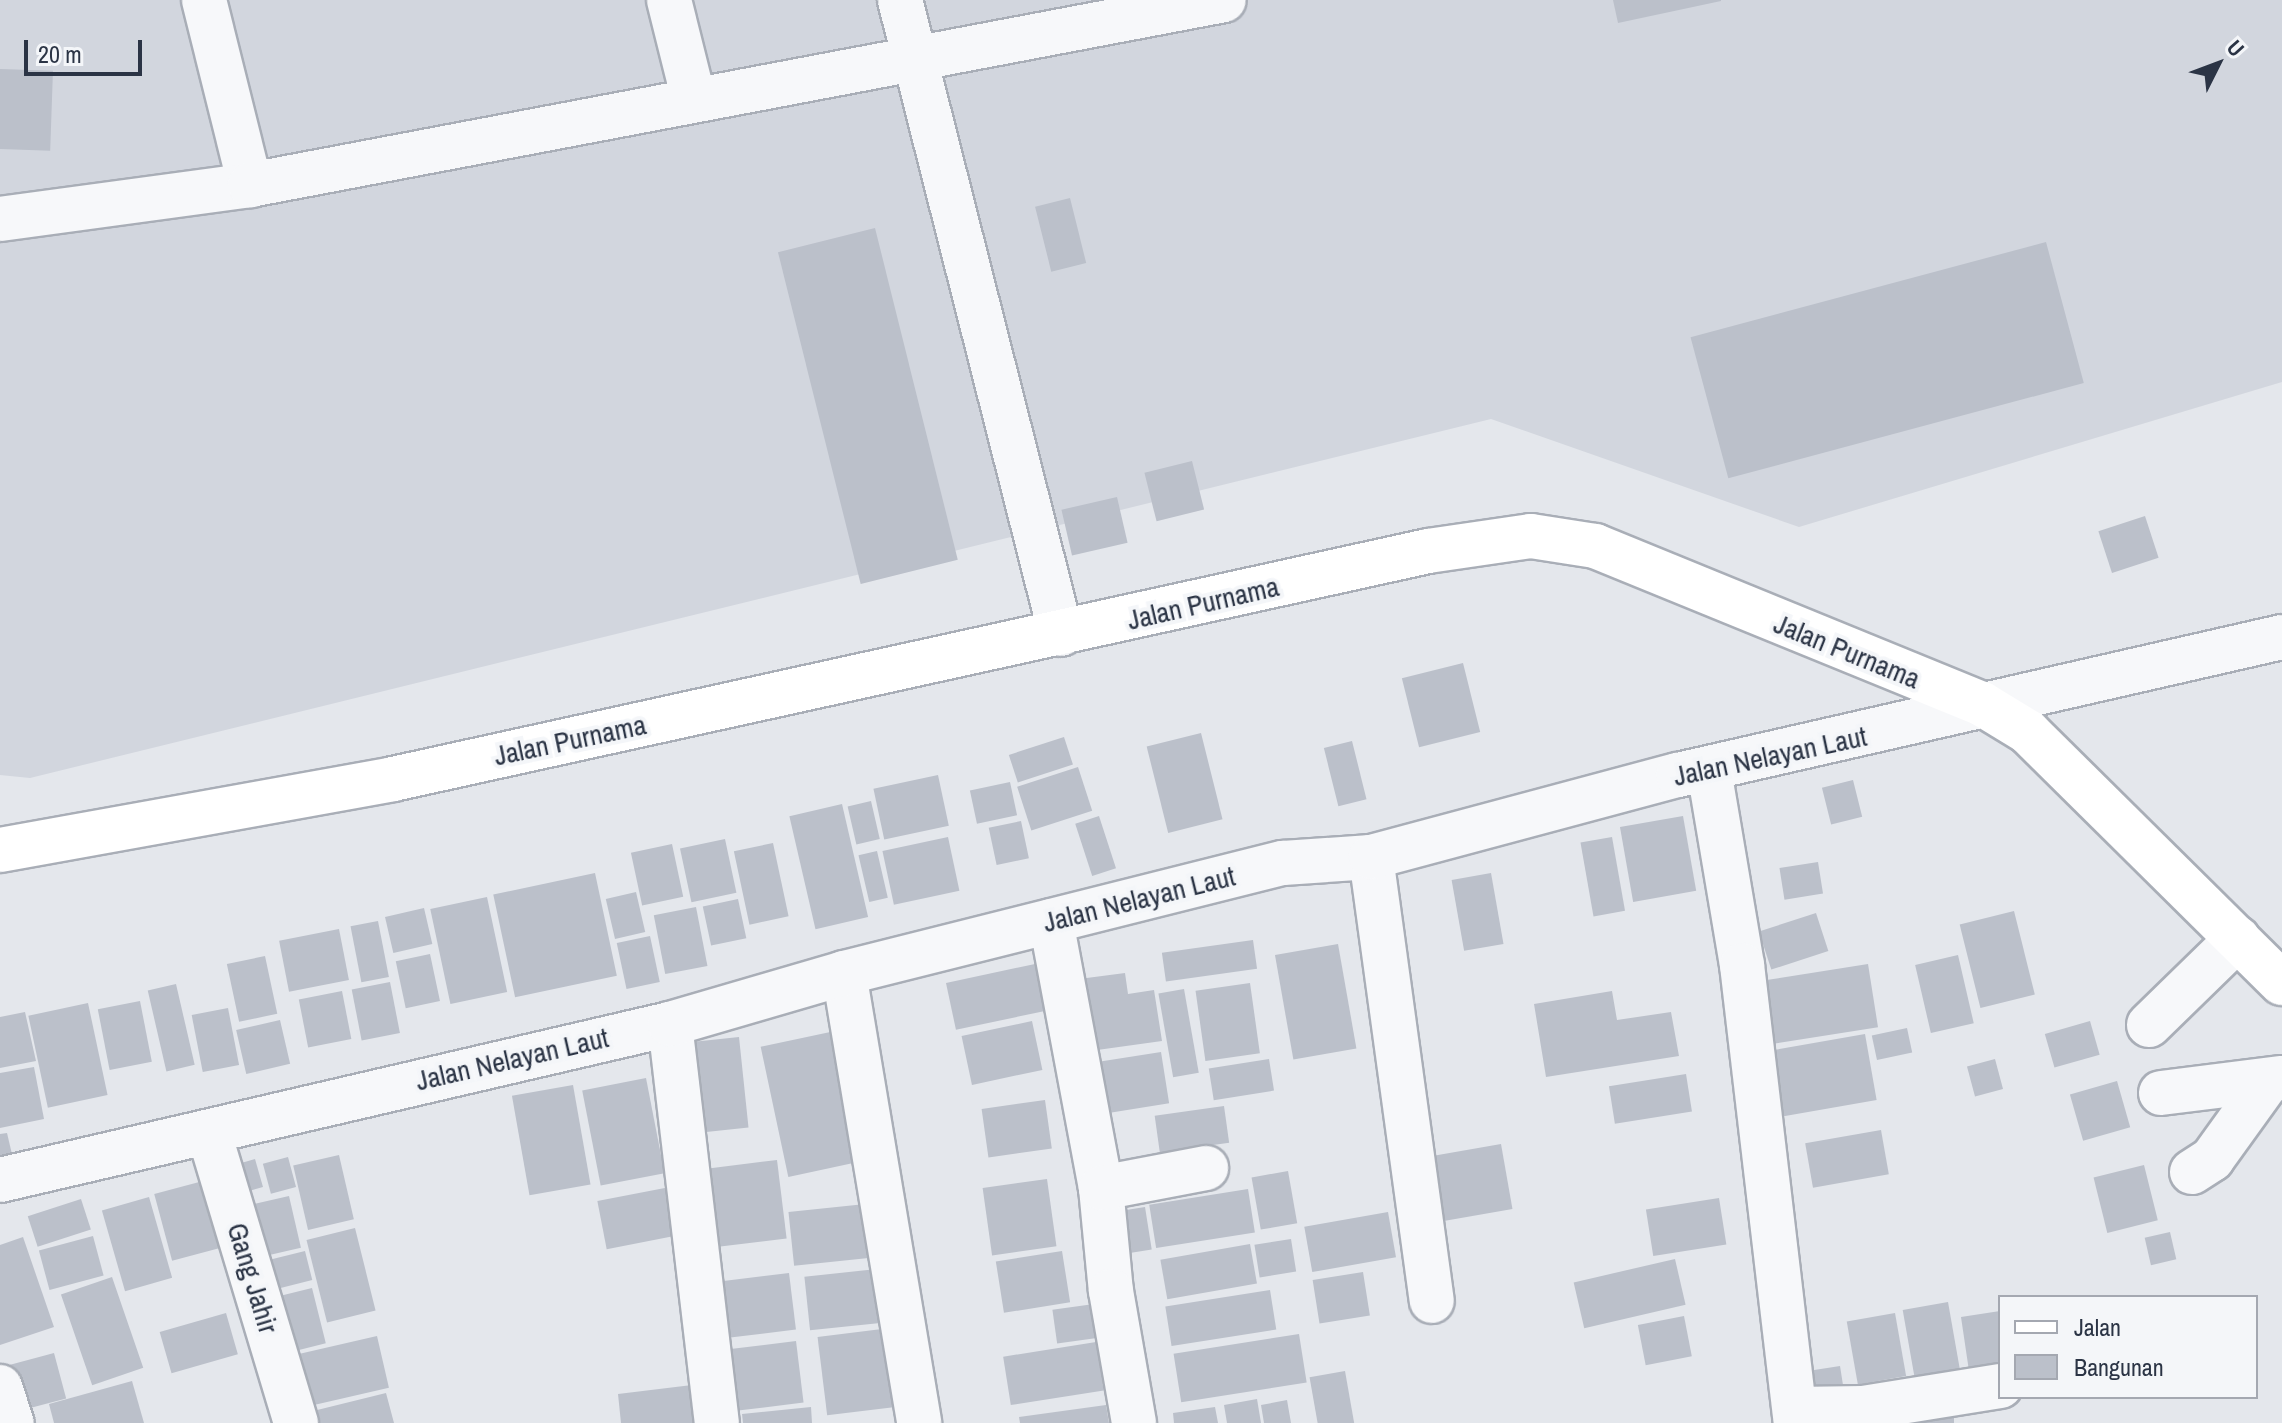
<!DOCTYPE html>
<style>
body{margin:0}
#map{position:relative;width:2282px;height:1423px;overflow:hidden;background:#e4e7ec;font-family:"Archivo Narrow",sans-serif}
div>[style]{position:absolute}
.built>*{inset:0;background:#d2d6de}
.building>*{inset:0;background:#bbc0ca;transform-origin:0 0}
.roads{filter:drop-shadow(2px 0 #a9aeb7) drop-shadow(-2px 0 #a9aeb7) drop-shadow(0 2px #a9aeb7) drop-shadow(0 -2px #a9aeb7)}
.minor>*{height:44px;margin:-22px;padding:0 22px;transform-origin:22px;border-radius:22px;background:#f7f8fa}
.major>*{height:44px;margin:-22px;padding:0 22px;transform-origin:22px;border-radius:22px;background:#fff}
span{translate:-50% -50%;white-space:nowrap;text-align:center;line-height:1.15;-webkit-text-stroke:8px #f4f6f9;paint-order:stroke}
.street-label{font-size:28px;color:#2b3445}
.legend{position:absolute;left:1998px;top:1295px;width:260px;height:104px;box-sizing:border-box;background:#f4f6f9;border:2px solid #a4a8b1;margin:0;padding:10px 14px;list-style:none;font-size:24px;color:#2b3445}
.legend li{display:flex;align-items:center;gap:16px;height:40px}
.legend b{width:40px;border:2px solid #a4a8b1}
.north{position:absolute;left:2178px;top:24px;width:80px;height:80px;-webkit-text-stroke:6px #f4f6f9;paint-order:stroke;rotate:48deg;font-size:22px;font-weight:700;line-height:32px;text-align:center;color:#2b3445}
.north::after{content:'';display:block;margin:auto;width:28px;height:36px;background:#2b3445;clip-path:polygon(50% 0,100% 100%,50% 72%,0 100%)}
.scale{position:absolute;left:24px;top:40px;width:118px;height:36px;box-sizing:border-box;border:4px solid #2b3445;border-top:0;padding-left:10px;font-size:24px;line-height:28px;white-space:nowrap;color:#2b3445;-webkit-text-stroke:6px #f4f6f9;paint-order:stroke}
</style>
<div id="map">
<div class="built">
<i style="clip-path:polygon(0 0,2282px 0,2282px 382px,1799px 527px,1491px 419px,30px 778px,0 775px)"></i>
</div>
<div class="building">
<i style="clip-path:polygon(1613px 0,1721px 0,1721px 1px,1618px 23px)"></i>
<i style="left:0;top:69px;width:53px;height:80px;rotate:2deg"></i>
<i style="left:1070px;top:198px;width:67px;height:36px;rotate:76deg"></i>
<i style="left:875px;top:228px;width:342px;height:100px;rotate:76deg"></i>
<i style="left:2046px;top:242px;width:146px;height:368px;rotate:75deg"></i>
<i style="left:1192px;top:461px;width:50px;height:49px;rotate:76deg"></i>
<i style="left:1117px;top:497px;width:47px;height:57px;rotate:77deg"></i>
<i style="left:2145px;top:516px;width:44px;height:49px;rotate:72deg"></i>
<i style="left:1463px;top:663px;width:71px;height:63px;rotate:76deg"></i>
<i style="left:1201px;top:733px;width:89px;height:56px;rotate:76deg"></i>
<i style="left:1064px;top:737px;width:29px;height:58px;rotate:72deg"></i>
<i style="left:1352px;top:741px;width:60px;height:29px;rotate:76deg"></i>
<i style="left:1078px;top:767px;width:46px;height:64px;rotate:72deg"></i>
<i style="left:938px;top:775px;width:52px;height:66px;rotate:78deg"></i>
<i style="left:1853px;top:780px;width:38px;height:32px;rotate:76deg"></i>
<i style="left:1010px;top:782px;width:34px;height:41px;rotate:78deg"></i>
<i style="left:871px;top:801px;width:39px;height:24px;rotate:77deg"></i>
<i style="left:842px;top:804px;width:116px;height:54px;rotate:77deg"></i>
<i style="left:1099px;top:816px;width:55px;height:25px;rotate:72deg"></i>
<i style="left:1683px;top:816px;width:76px;height:64px;rotate:80deg"></i>
<i style="left:1021px;top:821px;width:38px;height:33px;rotate:78deg"></i>
<i style="left:948px;top:837px;width:55px;height:67px;rotate:78deg"></i>
<i style="left:1612px;top:837px;width:75px;height:32px;rotate:80deg"></i>
<i style="left:725px;top:839px;width:55px;height:46px;rotate:78deg"></i>
<i style="left:773px;top:843px;width:75px;height:40px;rotate:78deg"></i>
<i style="left:672px;top:844px;width:54px;height:42px;rotate:78deg"></i>
<i style="left:877px;top:851px;width:48px;height:19px;rotate:77deg"></i>
<i style="left:1818px;top:862px;width:32px;height:39px;rotate:81deg"></i>
<i style="left:595px;top:873px;width:105px;height:104px;rotate:78deg"></i>
<i style="left:1491px;top:873px;width:72px;height:40px;rotate:80deg"></i>
<i style="left:636px;top:892px;width:41px;height:31px;rotate:77deg"></i>
<i style="left:487px;top:897px;width:97px;height:58px;rotate:78deg"></i>
<i style="left:738px;top:899px;width:40px;height:36px;rotate:78deg"></i>
<i style="left:696px;top:907px;width:60px;height:43px;rotate:79deg"></i>
<i style="left:424px;top:908px;width:37px;height:40px;rotate:77deg"></i>
<i style="left:2014px;top:911px;width:86px;height:56px;rotate:76deg"></i>
<i style="left:1816px;top:913px;width:40px;height:60px;rotate:72deg"></i>
<i style="left:378px;top:921px;width:57px;height:28px;rotate:79deg"></i>
<i style="left:339px;top:929px;width:52px;height:61px;rotate:79deg"></i>
<i style="left:650px;top:936px;width:47px;height:34px;rotate:78deg"></i>
<i style="left:1253px;top:940px;width:29px;height:92px;rotate:82deg"></i>
<i style="left:1338px;top:944px;width:106px;height:64px;rotate:80deg"></i>
<i style="left:430px;top:954px;width:48px;height:35px;rotate:78deg"></i>
<i style="left:1958px;top:955px;width:70px;height:44px;rotate:77deg"></i>
<i style="left:265px;top:956px;width:59px;height:39px;rotate:78deg"></i>
<i style="left:1035px;top:964px;width:48px;height:91px;rotate:78deg"></i>
<i style="left:1868px;top:964px;width:64px;height:111px;rotate:81deg"></i>
<i style="clip-path:polygon(1125px 973px,1128px 994px,1154px 990px,1162px 1041px,1090px 1051px,1079px 979px)"></i>
<i style="left:390px;top:982px;width:52px;height:39px;rotate:79deg"></i>
<i style="left:1250px;top:983px;width:71px;height:55px;rotate:82deg"></i>
<i style="left:176px;top:984px;width:83px;height:29px;rotate:77deg"></i>
<i style="left:1184px;top:989px;width:85px;height:26px;rotate:80deg"></i>
<i style="left:342px;top:991px;width:49px;height:44px;rotate:79deg"></i>
<i style="clip-path:polygon(1612px 991px,1617px 1020px,1671px 1012px,1679px 1056px,1546px 1077px,1534px 1004px)"></i>
<i style="left:140px;top:1001px;width:62px;height:43px;rotate:79deg"></i>
<i style="left:88px;top:1003px;width:94px;height:61px;rotate:78deg"></i>
<i style="left:228px;top:1008px;width:58px;height:37px;rotate:79deg"></i>
<i style="clip-path:polygon(25px 1012px,36px 1061px,0 1068px,0 1017px)"></i>
<i style="left:280px;top:1020px;width:45px;height:45px;rotate:77deg"></i>
<i style="left:1032px;top:1021px;width:50px;height:72px;rotate:78deg"></i>
<i style="left:2090px;top:1021px;width:35px;height:47px;rotate:74deg"></i>
<i style="left:1907px;top:1028px;width:25px;height:36px;rotate:78deg"></i>
<i style="left:835px;top:1031px;width:133px;height:76px;rotate:78deg"></i>
<i style="left:1865px;top:1034px;width:67px;height:106px;rotate:80deg"></i>
<i style="left:739px;top:1037px;width:91px;height:52px;rotate:84deg"></i>
<i style="left:1161px;top:1052px;width:52px;height:63px;rotate:81deg"></i>
<i style="left:1269px;top:1059px;width:32px;height:61px;rotate:81deg"></i>
<i style="left:1995px;top:1059px;width:31px;height:29px;rotate:75deg"></i>
<i style="clip-path:polygon(34px 1067px,44px 1119px,0 1128px,0 1073px)"></i>
<i style="left:1686px;top:1074px;width:38px;height:78px;rotate:81deg"></i>
<i style="left:646px;top:1078px;width:97px;height:65px;rotate:79deg"></i>
<i style="left:2117px;top:1081px;width:48px;height:49px;rotate:74deg"></i>
<i style="left:573px;top:1085px;width:101px;height:62px;rotate:80deg"></i>
<i style="left:1045px;top:1100px;width:49px;height:64px;rotate:82deg"></i>
<i style="left:1224px;top:1106px;width:37px;height:70px;rotate:82deg"></i>
<i style="left:1881px;top:1130px;width:45px;height:77px;rotate:80deg"></i>
<i style="clip-path:polygon(7px 1133px,15px 1167px,0 1170px,0 1134px)"></i>
<i style="left:1501px;top:1144px;width:66px;height:77px;rotate:80deg"></i>
<i style="left:339px;top:1155px;width:66px;height:47px;rotate:77deg"></i>
<i style="left:288px;top:1157px;width:31px;height:26px;rotate:75deg"></i>
<i style="left:255px;top:1159px;width:29px;height:26px;rotate:74deg"></i>
<i style="left:777px;top:1160px;width:79px;height:73px;rotate:83deg"></i>
<i style="left:2144px;top:1165px;width:57px;height:52px;rotate:76deg"></i>
<i style="left:1288px;top:1171px;width:53px;height:37px;rotate:80deg"></i>
<i style="left:218px;top:1177px;width:69px;height:66px;rotate:75deg"></i>
<i style="left:1047px;top:1179px;width:68px;height:65px;rotate:82deg"></i>
<i style="left:670px;top:1187px;width:49px;height:74px;rotate:79deg"></i>
<i style="left:1248px;top:1189px;width:44px;height:100px;rotate:81deg"></i>
<i style="left:289px;top:1196px;width:53px;height:48px;rotate:77deg"></i>
<i style="left:149px;top:1197px;width:84px;height:49px;rotate:74deg"></i>
<i style="left:1719px;top:1198px;width:47px;height:74px;rotate:81deg"></i>
<i style="left:81px;top:1199px;width:32px;height:56px;rotate:72deg"></i>
<i style="left:875px;top:1203px;width:54px;height:87px;rotate:84deg"></i>
<i style="left:1145px;top:1207px;width:43px;height:27px;rotate:81deg"></i>
<i style="left:1388px;top:1212px;width:46px;height:85px;rotate:80deg"></i>
<i style="left:355px;top:1228px;width:85px;height:50px;rotate:76deg"></i>
<i style="left:2170px;top:1232px;width:28px;height:26px;rotate:77deg"></i>
<i style="left:93px;top:1236px;width:41px;height:56px;rotate:75deg"></i>
<i style="clip-path:polygon(23px 1237px,54px 1327px,0 1345px,0 1245px)"></i>
<i style="left:1291px;top:1239px;width:33px;height:37px;rotate:81deg"></i>
<i style="left:1250px;top:1244px;width:40px;height:91px;rotate:80deg"></i>
<i style="left:305px;top:1251px;width:30px;height:52px;rotate:76deg"></i>
<i style="left:1062px;top:1251px;width:52px;height:67px;rotate:81deg"></i>
<i style="left:1675px;top:1259px;width:47px;height:104px;rotate:77deg"></i>
<i style="left:877px;top:1269px;width:54px;height:73px;rotate:84deg"></i>
<i style="left:1363px;top:1272px;width:44px;height:51px;rotate:81deg"></i>
<i style="left:789px;top:1273px;width:57px;height:66px;rotate:83deg"></i>
<i style="left:112px;top:1277px;width:96px;height:54px;rotate:71deg"></i>
<i style="left:312px;top:1288px;width:57px;height:47px;rotate:76deg"></i>
<i style="left:1270px;top:1290px;width:40px;height:106px;rotate:81deg"></i>
<i style="left:1948px;top:1302px;width:70px;height:46px;rotate:80deg"></i>
<i style="left:1094px;top:1304px;width:34px;height:42px;rotate:82deg"></i>
<i style="clip-path:polygon(2000px 1311px,2000px 1366px,1969px 1371px,1961px 1317px)"></i>
<i style="left:226px;top:1313px;width:43px;height:69px;rotate:74deg"></i>
<i style="left:1895px;top:1313px;width:64px;height:49px;rotate:80deg"></i>
<i style="left:1684px;top:1316px;width:41px;height:47px;rotate:79deg"></i>
<i style="left:890px;top:1328px;width:79px;height:73px;rotate:83deg"></i>
<i style="left:1299px;top:1334px;width:49px;height:127px;rotate:81deg"></i>
<i style="left:377px;top:1336px;width:53px;height:97px;rotate:77deg"></i>
<i style="left:796px;top:1341px;width:62px;height:68px;rotate:83deg"></i>
<i style="left:1096px;top:1342px;width:49px;height:94px;rotate:81deg"></i>
<i style="left:54px;top:1353px;width:47px;height:54px;rotate:75deg"></i>
<i style="left:1840px;top:1366px;width:30px;height:31px;rotate:81deg"></i>
<i style="left:1345px;top:1371px;width:53px;height:36px;rotate:80deg"></i>
<i style="clip-path:polygon(132px 1381px,144px 1423px,54px 1423px,49px 1404px)"></i>
<i style="clip-path:polygon(692px 1385px,697px 1423px,621px 1423px,618px 1394px)"></i>
<i style="clip-path:polygon(386px 1393px,394px 1423px,304px 1423px,301px 1414px)"></i>
<i style="clip-path:polygon(1257px 1399px,1261px 1423px,1227px 1423px,1224px 1405px)"></i>
<i style="clip-path:polygon(1287px 1400px,1291px 1423px,1264px 1423px,1261px 1405px)"></i>
<i style="clip-path:polygon(1106px 1405px,1109px 1423px,1020px 1423px,1019px 1417px)"></i>
<i style="clip-path:polygon(811px 1407px,812px 1423px,743px 1423px,742px 1414px)"></i>
<i style="clip-path:polygon(1215px 1407px,1218px 1423px,1174px 1423px,1173px 1413px)"></i>
<i style="clip-path:polygon(1954px 1416px,1954px 1423px,1908px 1423px,1908px 1421px)"></i>
</div>
<div class="roads">
<div class="minor">
<i style="left:204px;top:0;width:191px;rotate:76deg"></i>
<i style="left:669px;top:0;width:103px;rotate:76deg"></i>
<i style="left:900px;top:0;width:654px;rotate:75.75deg"></i>
<i style="left:0;top:219px;width:252px;rotate:-7.7deg"></i>
<i style="left:250px;top:185px;width:991px;rotate:-10.75deg"></i>
<i style="left:1709px;top:770px;width:198px;rotate:80.4deg"></i>
<i style="left:1742px;top:965px;width:461px;rotate:83.3deg"></i>
<i style="left:1371px;top:857px;width:448px;rotate:82.2deg"></i>
<i style="left:1051px;top:921px;width:272px;rotate:79.4deg"></i>
<i style="left:1101px;top:1188px;width:103px;rotate:84.5deg"></i>
<i style="left:1111px;top:1291px;width:134px;rotate:80.1deg"></i>
<i style="left:844px;top:973px;width:456px;rotate:80.5deg"></i>
<i style="left:670px;top:1024px;width:402px;rotate:83.3deg"></i>
<i style="left:2149px;top:1025px;width:124px;rotate:-44.3deg"></i>
<i style="left:2161px;top:1093px;width:122px;rotate:-7.1deg"></i>
<i style="left:209px;top:1133px;width:303px;rotate:73.3deg"></i>
<i style="left:2192px;top:1172px;width:24px;rotate:-33deg"></i>
<i style="left:2212px;top:1159px;width:96px;rotate:-54.3deg"></i>
<i style="left:0;top:1180px;width:688px;rotate:-13.11deg"></i>
<i style="left:670px;top:1024px;width:181px;rotate:-16.3deg"></i>
<i style="left:844px;top:973px;width:453px;rotate:-14.1deg"></i>
<i style="left:1283px;top:863px;width:88px;rotate:-3.9deg"></i>
<i style="left:1371px;top:857px;width:318px;rotate:-15deg"></i>
<i style="left:1678px;top:775px;width:620px;rotate:-12.87deg"></i>
<i style="left:1101px;top:1188px;width:107px;rotate:-10.8deg"></i>
<i style="left:0;top:1387px;width:38px;rotate:72deg"></i>
<i style="left:1795px;top:1409px;width:68px;rotate:-0.8deg"></i>
<i style="left:1863px;top:1408px;width:139px;rotate:-9.1deg"></i>
</div>
<div class="major">
<i style="left:0;top:850px;width:399px;rotate:-10.2deg"></i>
<i style="left:393px;top:779px;width:1060px;rotate:-12.42deg"></i>
<i style="left:1428px;top:551px;width:104px;rotate:-8.3deg"></i>
<i style="left:1531px;top:536px;width:65px;rotate:8.9deg"></i>
<i style="left:1595px;top:546px;width:418px;rotate:22.2deg"></i>
<i style="left:1982px;top:704px;width:54px;rotate:31.3deg"></i>
<i style="left:2028px;top:732px;width:357px;rotate:44.7deg"></i>
</div>
</div>
<div class="street-label">
<span style="left:1203px;top:603px;rotate:-13deg">Jalan Purnama</span>
<span style="left:1847px;top:651px;rotate:22deg">Jalan Purnama</span>
<span style="left:570px;top:740px;rotate:-12deg">Jalan Purnama</span>
<span style="left:1770px;top:756px;rotate:-12deg">Jalan Nelayan Laut</span>
<span style="left:1139px;top:899px;rotate:-14deg">Jalan Nelayan Laut</span>
<span style="left:512px;top:1059px;rotate:-13deg">Jalan Nelayan Laut</span>
<span style="left:253px;top:1278px;rotate:73deg">Gang Jahir</span>
</div>
<ul class="legend">
<li><b style="height:10px;background:#fff"></b>Jalan</li>
<li><b style="height:22px;background:#bbc0ca"></b>Bangunan</li>
</ul>
<div class="north">U</div>
<div class="scale">20 m</div>
</div>
